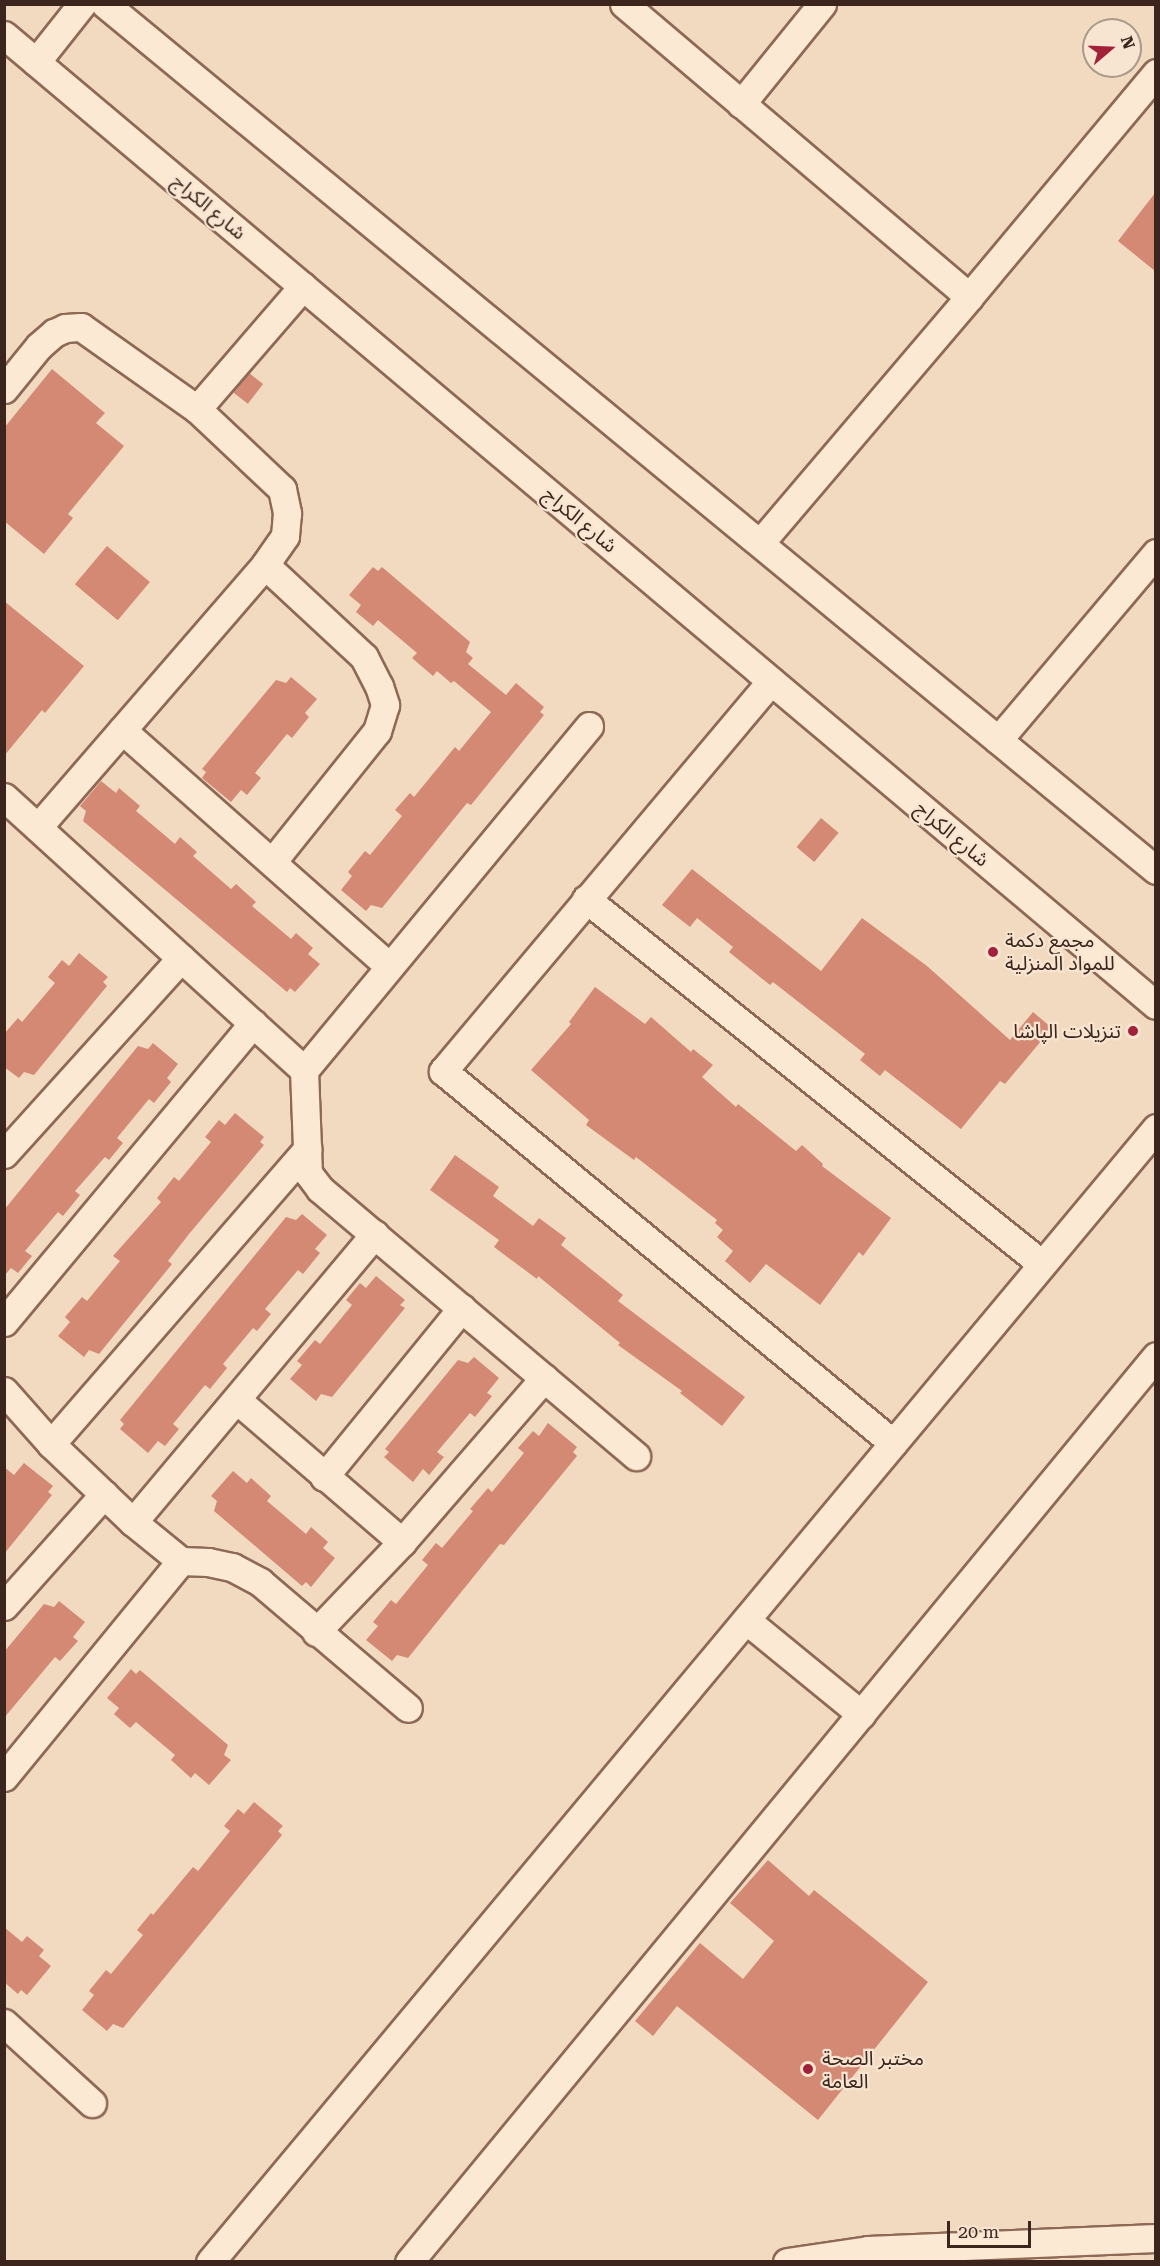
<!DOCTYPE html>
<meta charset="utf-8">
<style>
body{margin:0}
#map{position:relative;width:1160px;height:2266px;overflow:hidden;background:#f2dac0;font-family:"Roboto Serif","Noto Sans Arabic",serif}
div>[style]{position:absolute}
.building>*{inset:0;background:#d38973;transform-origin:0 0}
.roads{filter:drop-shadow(2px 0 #8d6956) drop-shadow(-2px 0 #8d6956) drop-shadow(0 2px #8d6956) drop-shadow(0 -2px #8d6956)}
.minor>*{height:27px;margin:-13.5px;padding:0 13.5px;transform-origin:13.5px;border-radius:13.5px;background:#fce9d4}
.dots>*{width:16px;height:16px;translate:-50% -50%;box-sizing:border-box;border:3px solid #f8e5d1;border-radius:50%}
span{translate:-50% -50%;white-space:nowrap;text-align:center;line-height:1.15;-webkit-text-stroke:4.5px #f8e5d1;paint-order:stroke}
.street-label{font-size:20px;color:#3b251c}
.poi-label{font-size:20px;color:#3b251c}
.left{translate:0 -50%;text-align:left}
.right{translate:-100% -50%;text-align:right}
.frame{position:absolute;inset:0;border:6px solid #3b251c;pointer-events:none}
.north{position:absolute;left:1082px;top:18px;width:60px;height:60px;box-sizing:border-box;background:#f8e5d1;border:2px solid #ac9889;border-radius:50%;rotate:71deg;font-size:16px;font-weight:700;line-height:24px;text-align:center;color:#3b251c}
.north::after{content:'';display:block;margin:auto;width:21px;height:27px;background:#a1213a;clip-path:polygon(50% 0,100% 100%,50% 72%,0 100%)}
.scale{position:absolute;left:947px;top:2221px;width:84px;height:27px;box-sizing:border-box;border:3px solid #3b251c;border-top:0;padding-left:8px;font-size:18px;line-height:21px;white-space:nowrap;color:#3b251c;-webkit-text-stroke:4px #f8e5d1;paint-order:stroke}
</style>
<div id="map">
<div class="building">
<i style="clip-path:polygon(1155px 193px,1155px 271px,1118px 241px)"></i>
<i style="clip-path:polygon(52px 369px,105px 413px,96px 423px,124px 446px,68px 514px,73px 518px,44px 554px,4px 521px,4px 428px)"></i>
<i style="left:249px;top:373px;width:18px;height:25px;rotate:38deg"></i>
<i style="left:107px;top:546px;width:56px;height:50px;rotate:40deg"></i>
<i style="clip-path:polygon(373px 567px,378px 571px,382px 567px,470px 642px,466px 652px,473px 658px,468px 664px,506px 695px,516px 683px,544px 707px,540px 712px,544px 715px,471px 805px,467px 803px,382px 908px,371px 905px,366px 911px,341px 890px,352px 876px,348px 872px,365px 851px,370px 855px,402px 816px,395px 810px,410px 793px,414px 797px,455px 747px,459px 751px,491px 712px,454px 681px,451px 683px,437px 671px,433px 676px,412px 658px,417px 653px,378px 620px,373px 626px,356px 612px,361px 605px,349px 595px)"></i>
<i style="clip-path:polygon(4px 601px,84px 666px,45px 713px,42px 710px,4px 756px)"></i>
<i style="clip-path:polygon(291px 677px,317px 699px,305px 713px,309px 717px,292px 738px,287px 734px,255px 773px,261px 778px,247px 795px,241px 790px,231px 802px,202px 778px,206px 772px,202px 769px,276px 680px,286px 683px)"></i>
<i style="clip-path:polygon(101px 781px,116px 793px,119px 788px,140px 806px,136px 811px,175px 844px,180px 837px,197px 852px,193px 856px,231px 889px,236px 884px,256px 902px,252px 906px,291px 939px,296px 933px,313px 948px,308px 954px,320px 964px,295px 992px,290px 988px,287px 992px,83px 821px,86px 811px,80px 806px)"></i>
<i style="left:821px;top:818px;width:23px;height:38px;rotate:40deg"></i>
<i style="clip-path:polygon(692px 869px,821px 971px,862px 918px,927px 966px,1010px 1040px,1033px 1012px,1052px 1028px,1005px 1084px,1000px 1081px,961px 1129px,885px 1070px,880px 1076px,860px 1060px,865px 1054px,773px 982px,770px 985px,729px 952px,733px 947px,697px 918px,690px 927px,662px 905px)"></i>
<i style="clip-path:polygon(79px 953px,108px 977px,103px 982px,107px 986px,34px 1075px,24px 1072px,19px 1078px,4px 1067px,4px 1034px,18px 1018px,22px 1022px,55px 983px,48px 977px,62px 960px,69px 966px)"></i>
<i style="clip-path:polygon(595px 987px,645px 1024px,651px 1017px,691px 1052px,693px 1049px,713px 1065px,702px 1077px,736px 1107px,738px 1104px,796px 1151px,802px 1145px,823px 1164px,822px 1166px,891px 1218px,863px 1256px,859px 1252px,820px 1305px,766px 1264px,750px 1283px,725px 1261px,733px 1251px,717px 1237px,723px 1230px,715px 1223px,717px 1220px,636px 1157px,634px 1160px,586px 1125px,589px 1120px,531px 1070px,571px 1024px,569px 1022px)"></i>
<i style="clip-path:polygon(153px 1043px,178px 1064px,167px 1078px,171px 1082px,154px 1103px,149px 1099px,117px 1138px,123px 1143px,109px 1160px,105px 1157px,75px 1191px,80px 1195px,63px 1216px,58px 1212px,25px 1251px,32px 1256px,18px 1273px,11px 1268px,4px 1276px,4px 1210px,138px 1046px,148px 1049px)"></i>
<i style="clip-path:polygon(235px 1113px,264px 1137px,260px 1142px,264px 1145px,189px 1234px,168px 1261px,172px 1264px,99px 1354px,89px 1350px,84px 1357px,58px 1336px,70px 1322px,65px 1317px,82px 1297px,87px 1301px,120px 1261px,113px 1256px,161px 1202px,157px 1198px,174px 1177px,179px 1181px,211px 1142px,205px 1137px,219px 1120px,225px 1125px)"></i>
<i style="clip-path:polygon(455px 1155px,499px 1187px,493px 1196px,533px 1226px,539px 1218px,566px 1238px,561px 1245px,623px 1295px,618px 1301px,745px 1397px,722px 1426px,680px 1393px,682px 1391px,618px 1345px,620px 1343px,538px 1276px,537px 1279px,494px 1247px,499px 1240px,430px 1190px)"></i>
<i style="clip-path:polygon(302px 1214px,327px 1235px,315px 1249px,320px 1253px,303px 1274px,298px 1270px,265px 1309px,271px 1314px,257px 1331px,253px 1328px,223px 1364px,227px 1368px,210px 1389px,205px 1385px,173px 1424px,179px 1429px,165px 1446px,158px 1441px,148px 1453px,120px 1429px,124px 1424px,120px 1420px,286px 1217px,296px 1220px)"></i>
<i style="clip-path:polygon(376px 1276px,405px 1300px,400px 1305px,405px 1308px,332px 1397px,321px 1394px,316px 1401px,290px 1379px,302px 1365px,297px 1361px,315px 1340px,320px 1344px,352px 1305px,346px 1300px,360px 1283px,366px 1288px)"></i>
<i style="clip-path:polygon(474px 1357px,499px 1378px,487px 1393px,492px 1396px,475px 1417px,470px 1413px,437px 1452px,444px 1457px,429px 1475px,423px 1469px,413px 1482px,384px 1457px,389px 1452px,385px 1449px,458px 1360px,468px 1363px)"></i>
<i style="clip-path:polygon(548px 1423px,577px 1447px,573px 1452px,577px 1456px,504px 1545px,500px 1544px,408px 1658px,397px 1655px,392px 1661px,366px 1640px,378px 1626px,373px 1622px,391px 1600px,396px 1604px,428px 1565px,422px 1560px,436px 1543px,442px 1548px,473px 1511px,470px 1509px,488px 1488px,492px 1492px,524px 1453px,518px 1448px,533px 1431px,539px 1436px)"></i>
<i style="clip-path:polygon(24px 1463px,53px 1486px,48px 1492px,52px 1495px,4px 1554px,4px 1467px,14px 1475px)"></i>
<i style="clip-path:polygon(233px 1471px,247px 1483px,251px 1478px,271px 1496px,267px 1501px,306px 1534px,311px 1527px,328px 1542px,323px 1548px,335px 1558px,311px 1587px,306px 1582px,302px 1586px,214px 1511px,217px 1501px,211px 1496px)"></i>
<i style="clip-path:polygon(59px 1601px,85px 1622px,73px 1637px,78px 1641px,60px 1661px,55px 1657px,4px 1718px,4px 1652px,44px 1604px,54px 1607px)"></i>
<i style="clip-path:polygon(131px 1669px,136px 1674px,140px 1670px,228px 1745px,224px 1755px,231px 1760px,209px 1785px,195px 1773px,191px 1778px,171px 1760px,175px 1755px,136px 1722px,130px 1728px,114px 1714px,119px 1708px,107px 1698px)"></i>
<i style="clip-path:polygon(254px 1802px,283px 1826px,278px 1831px,282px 1835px,123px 2028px,113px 2024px,107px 2031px,82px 2010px,94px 1995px,89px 1991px,106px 1970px,111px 1974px,143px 1935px,137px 1930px,151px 1913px,153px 1915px,193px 1867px,198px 1871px,230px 1831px,224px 1826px,238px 1809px,244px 1814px)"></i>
<i style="clip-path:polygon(768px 1860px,809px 1896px,814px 1890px,928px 1982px,818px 2120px,677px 2006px,653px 2036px,635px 2021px,700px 1943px,743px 1979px,774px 1941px,730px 1903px)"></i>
<i style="clip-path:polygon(4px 1927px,22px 1942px,27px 1936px,44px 1950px,39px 1956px,51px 1966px,27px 1995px,21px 1990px,18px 1994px,4px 1982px)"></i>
</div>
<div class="roads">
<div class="minor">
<i style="left:105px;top:4px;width:1362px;rotate:39.49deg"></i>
<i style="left:624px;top:4px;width:453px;rotate:40.3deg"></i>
<i style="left:969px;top:297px;width:292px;rotate:-50.1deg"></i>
<i style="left:4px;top:35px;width:1506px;rotate:40.1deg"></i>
<i style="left:36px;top:62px;width:74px;rotate:-51.6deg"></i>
<i style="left:741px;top:104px;width:129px;rotate:-51deg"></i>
<i style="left:4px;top:389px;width:55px;rotate:-50.9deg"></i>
<i style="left:39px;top:346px;width:20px;rotate:-41deg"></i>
<i style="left:54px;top:333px;width:12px;rotate:-24deg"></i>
<i style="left:65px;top:328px;width:16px;rotate:-4deg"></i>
<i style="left:81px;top:327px;width:142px;rotate:35.3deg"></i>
<i style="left:197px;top:409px;width:117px;rotate:43.3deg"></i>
<i style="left:282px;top:489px;width:25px;rotate:78deg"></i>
<i style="left:287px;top:513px;width:23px;rotate:95deg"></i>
<i style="left:285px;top:536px;width:35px;rotate:125deg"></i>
<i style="left:265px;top:565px;width:347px;rotate:130.9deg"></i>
<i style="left:197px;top:409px;width:162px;rotate:-49.2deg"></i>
<i style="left:760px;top:543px;width:323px;rotate:-49.6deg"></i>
<i style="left:265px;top:565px;width:135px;rotate:42.9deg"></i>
<i style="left:364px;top:657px;width:33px;rotate:63deg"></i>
<i style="left:379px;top:686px;width:20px;rotate:72deg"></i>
<i style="left:385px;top:705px;width:27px;rotate:107deg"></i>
<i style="left:377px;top:731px;width:168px;rotate:128.7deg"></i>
<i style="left:771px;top:681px;width:510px;rotate:130.06deg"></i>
<i style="left:443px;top:1071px;width:584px;rotate:39.58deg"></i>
<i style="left:589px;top:726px;width:447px;rotate:129.6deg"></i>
<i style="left:304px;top:1070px;width:103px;rotate:87.8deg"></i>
<i style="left:308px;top:1173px;width:20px;rotate:53deg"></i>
<i style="left:320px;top:1189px;width:414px;rotate:40.2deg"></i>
<i style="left:122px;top:730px;width:356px;rotate:41.5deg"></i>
<i style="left:998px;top:740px;width:245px;rotate:-49.8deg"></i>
<i style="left:4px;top:797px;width:406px;rotate:42.3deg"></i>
<i style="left:586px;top:899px;width:584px;rotate:38.68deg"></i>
<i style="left:4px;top:1154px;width:264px;rotate:-47.9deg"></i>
<i style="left:4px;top:1322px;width:389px;rotate:-50.2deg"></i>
<i style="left:4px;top:1391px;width:71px;rotate:48.4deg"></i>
<i style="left:51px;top:1444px;width:113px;rotate:43.6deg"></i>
<i style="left:133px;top:1522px;width:62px;rotate:39.1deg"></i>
<i style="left:181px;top:1561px;width:27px;rotate:2deg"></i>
<i style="left:208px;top:1562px;width:25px;rotate:12deg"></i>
<i style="left:232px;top:1567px;width:32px;rotate:28deg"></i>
<i style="left:260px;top:1582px;width:194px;rotate:40.4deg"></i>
<i style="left:237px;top:1400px;width:218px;rotate:40.7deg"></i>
<i style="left:51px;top:1444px;width:391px;rotate:-49deg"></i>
<i style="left:324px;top:1477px;width:218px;rotate:-50.8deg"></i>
<i style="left:133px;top:1522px;width:376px;rotate:-50deg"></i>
<i style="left:4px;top:1606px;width:150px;rotate:-48.2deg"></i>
<i style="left:746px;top:1620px;width:149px;rotate:39.3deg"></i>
<i style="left:316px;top:1632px;width:124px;rotate:-46.3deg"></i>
<i style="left:402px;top:1542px;width:217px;rotate:-49.1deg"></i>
<i style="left:4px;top:1777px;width:279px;rotate:-50.7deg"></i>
<i style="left:4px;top:2023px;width:119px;rotate:42.3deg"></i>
<i style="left:210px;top:2262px;width:1477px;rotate:-50.16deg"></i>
<i style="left:409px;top:2262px;width:1174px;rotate:-50.49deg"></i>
<i style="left:787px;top:2262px;width:82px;rotate:-8.4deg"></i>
<i style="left:868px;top:2250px;width:288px;rotate:-2.4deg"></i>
</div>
</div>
<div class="dots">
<i style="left:993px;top:952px;background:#a1213a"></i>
<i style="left:1133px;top:1031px;background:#a1213a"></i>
<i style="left:808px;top:2069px;background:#a1213a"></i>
</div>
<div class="street-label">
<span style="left:209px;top:207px;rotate:40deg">شارع الكراج</span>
<span style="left:580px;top:520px;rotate:40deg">شارع الكراج</span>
<span style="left:952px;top:834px;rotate:40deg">شارع الكراج</span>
</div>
<div class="poi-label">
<span class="left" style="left:1005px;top:952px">مجمع دكمة<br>للمواد المنزلية</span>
<span class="right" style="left:1121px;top:1031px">تنزيلات الپاشا</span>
<span class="left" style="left:822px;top:2070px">مختبر الصحة<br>العامة</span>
</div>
<div class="frame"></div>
<div class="north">N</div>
<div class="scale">20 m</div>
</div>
